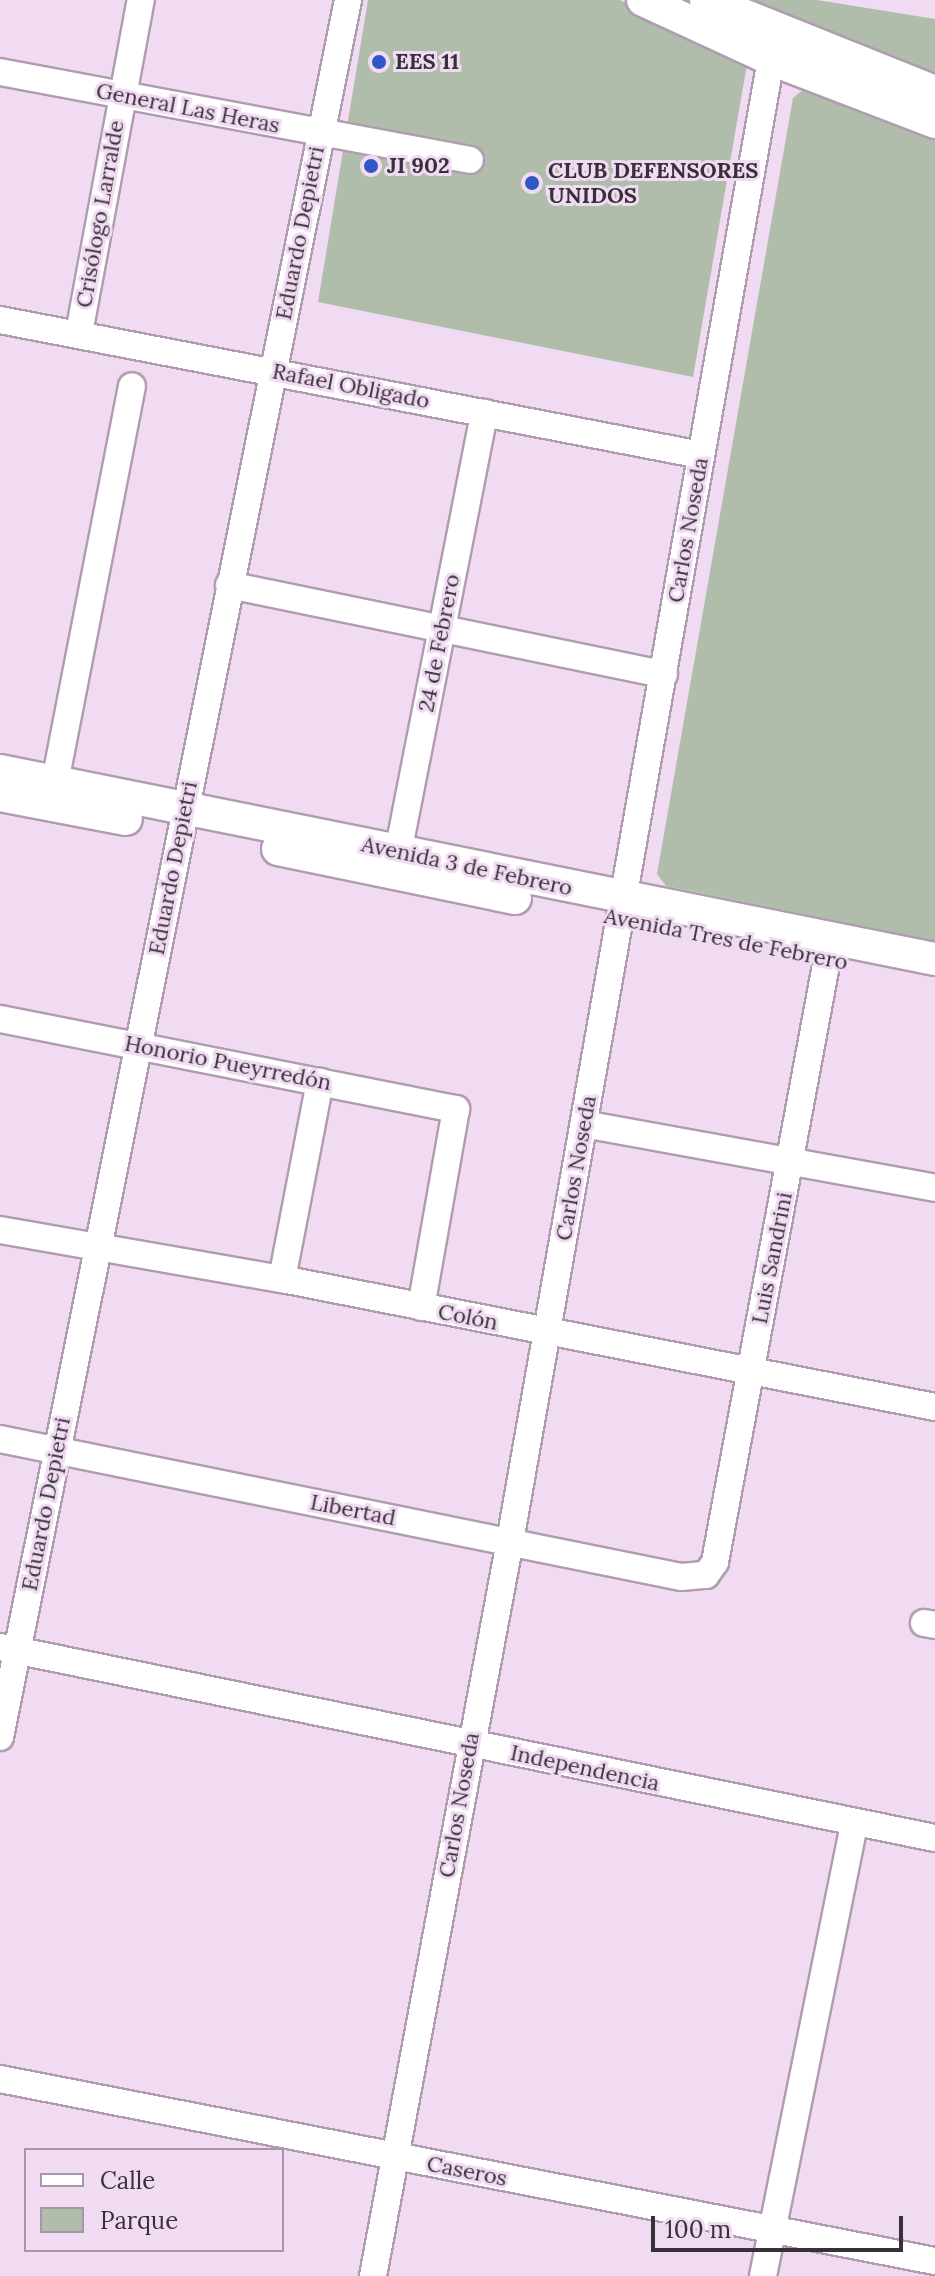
<!DOCTYPE html>
<meta charset="utf-8">
<style>
body{margin:0}
#map{position:relative;width:935px;height:2276px;overflow:hidden;background:#f0dbf2;font-family:Lora,serif}
div>[style]{position:absolute}
.green>*{inset:0;background:#b0bdaa}
.roads{filter:drop-shadow(2px 0 #b09cb1) drop-shadow(-2px 0 #b09cb1) drop-shadow(0 2px #b09cb1) drop-shadow(0 -2px #b09cb1)}
.minor>*{height:26px;margin:-13px;padding:0 13px;transform-origin:13px;border-radius:13px;background:#fff}
.major>*{height:32px;margin:-16px;padding:0 16px;transform-origin:16px;border-radius:16px;background:#fff}
.dots>*{width:22px;height:22px;translate:-50% -50%;box-sizing:border-box;border:4px solid #f0dbf2;border-radius:50%}
span{translate:-50% -50%;white-space:nowrap;text-align:center;line-height:1.15;-webkit-text-stroke:6px #f0dbf2;paint-order:stroke}
.poi-label{font-size:22px;color:#383039;font-weight:700}
.left{translate:0 -50%;text-align:left}
.street-label{font-size:22px;color:#383039}
.legend{position:absolute;left:24px;top:2148px;width:260px;height:104px;box-sizing:border-box;background:#f0dbf2;border:2px solid #a697a8;margin:0;padding:10px 14px;list-style:none;font-size:24px;color:#383039}
.legend li{display:flex;align-items:center;gap:16px;height:40px}
.legend b{width:40px;border:2px solid #a697a8}
.scale{position:absolute;left:651px;top:2216px;width:252px;height:36px;box-sizing:border-box;border:4px solid #383039;border-top:0;padding-left:10px;font-size:24px;line-height:28px;white-space:nowrap;color:#383039;-webkit-text-stroke:6px #f0dbf2;paint-order:stroke}
</style>
<div id="map">
<div class="green">
<i style="clip-path:polygon(368px 0,620px 0,747px 64px,693px 377px,318px 302px)"></i>
<i style="clip-path:polygon(724px 0,817px 0,935px 19px,935px 81px)"></i>
<i style="clip-path:polygon(808px 86px,935px 137px,935px 941px,666px 886px,657px 874px,793px 98px)"></i>
</div>
<div class="roads">
<div class="minor">
<i style="left:0;top:72px;width:478px;rotate:10.6deg"></i>
<i style="left:0;top:320px;width:714px;rotate:10.9deg"></i>
<i style="left:79px;top:333px;width:339px;rotate:-79.5deg"></i>
<i style="left:229px;top:585px;width:444px;rotate:11.6deg"></i>
<i style="left:55px;top:782px;width:403px;rotate:-79deg"></i>
<i style="left:395px;top:868px;width:464px;rotate:-78.9deg"></i>
<i style="left:0;top:1019px;width:465px;rotate:11.2deg"></i>
<i style="left:456px;top:1109px;width:201px;rotate:100deg"></i>
<i style="left:584px;top:1124px;width:357px;rotate:10.3deg"></i>
<i style="left:0;top:1230px;width:286px;rotate:9.9deg"></i>
<i style="left:282px;top:1279px;width:665px;rotate:11.09deg"></i>
<i style="left:282px;top:1279px;width:201px;rotate:-79.1deg"></i>
<i style="left:0;top:1439px;width:695px;rotate:11.46deg"></i>
<i style="left:681px;top:1577px;width:25px;rotate:-5deg"></i>
<i style="left:706px;top:1575px;width:16px;rotate:-55deg"></i>
<i style="left:715px;top:1562px;width:635px;rotate:-79.47deg"></i>
<i style="left:924px;top:1623px;width:11px;rotate:10deg"></i>
<i style="left:0;top:1647px;width:954px;rotate:11.55deg"></i>
<i style="left:0;top:1737px;width:1772px;rotate:-78.67deg"></i>
<i style="left:0;top:2079px;width:953px;rotate:11.02deg"></i>
<i style="left:373px;top:2276px;width:748px;rotate:-79.44deg"></i>
<i style="left:510px;top:1541px;width:1505px;rotate:-80.01deg"></i>
<i style="left:763px;top:2276px;width:462px;rotate:-78.6deg"></i>
</div>
<div class="major">
<i style="left:643px;top:0;width:141px;rotate:24.7deg"></i>
<i style="left:771px;top:59px;width:176px;rotate:21deg"></i>
<i style="left:706px;top:0;width:247px;rotate:21.9deg"></i>
<i style="left:0;top:771px;width:954px;rotate:11.37deg"></i>
<i style="left:0;top:795px;width:128px;rotate:10.8deg"></i>
<i style="left:278px;top:849px;width:242px;rotate:11.7deg"></i>
</div>
</div>
<div class="dots">
<i style="left:379px;top:62px;background:#3156c6"></i>
<i style="left:371px;top:166px;background:#3156c6"></i>
<i style="left:532px;top:183px;background:#3156c6"></i>
</div>
<div class="poi-label">
<span class="left" style="left:395px;top:62px">EES 11</span>
<span class="left" style="left:387px;top:166px">JI 902</span>
<span class="left" style="left:548px;top:183px">CLUB DEFENSORES<br>UNIDOS</span>
</div>
<div class="street-label">
<span style="left:188px;top:108px;rotate:11deg">General Las Heras</span>
<span style="left:100px;top:214px;rotate:-80deg">Crisólogo Larralde</span>
<span style="left:300px;top:233px;rotate:-79deg">Eduardo Depietri</span>
<span style="left:351px;top:386px;rotate:11deg">Rafael Obligado</span>
<span style="left:688px;top:530px;rotate:-80deg">Carlos Noseda</span>
<span style="left:439px;top:643px;rotate:-79deg">24 de Febrero</span>
<span style="left:467px;top:866px;rotate:12deg">Avenida 3 de Febrero</span>
<span style="left:173px;top:868px;rotate:-79deg">Eduardo Depietri</span>
<span style="left:726px;top:939px;rotate:11deg">Avenida Tres de Febrero</span>
<span style="left:228px;top:1063px;rotate:11deg">Honorio Pueyrredón</span>
<span style="left:576px;top:1168px;rotate:-80deg">Carlos Noseda</span>
<span style="left:772px;top:1258px;rotate:-79deg">Luis Sandrini</span>
<span style="left:468px;top:1317px;rotate:11deg">Colón</span>
<span style="left:46px;top:1504px;rotate:-79deg">Eduardo Depietri</span>
<span style="left:353px;top:1510px;rotate:11deg">Libertad</span>
<span style="left:585px;top:1768px;rotate:12deg">Independencia</span>
<span style="left:459px;top:1805px;rotate:-80deg">Carlos Noseda</span>
<span style="left:467px;top:2171px;rotate:11deg">Caseros</span>
</div>
<ul class="legend">
<li><b style="height:10px;background:#fff"></b>Calle</li>
<li><b style="height:22px;background:#b0bdaa"></b>Parque</li>
</ul>
<div class="scale">100 m</div>
</div>
